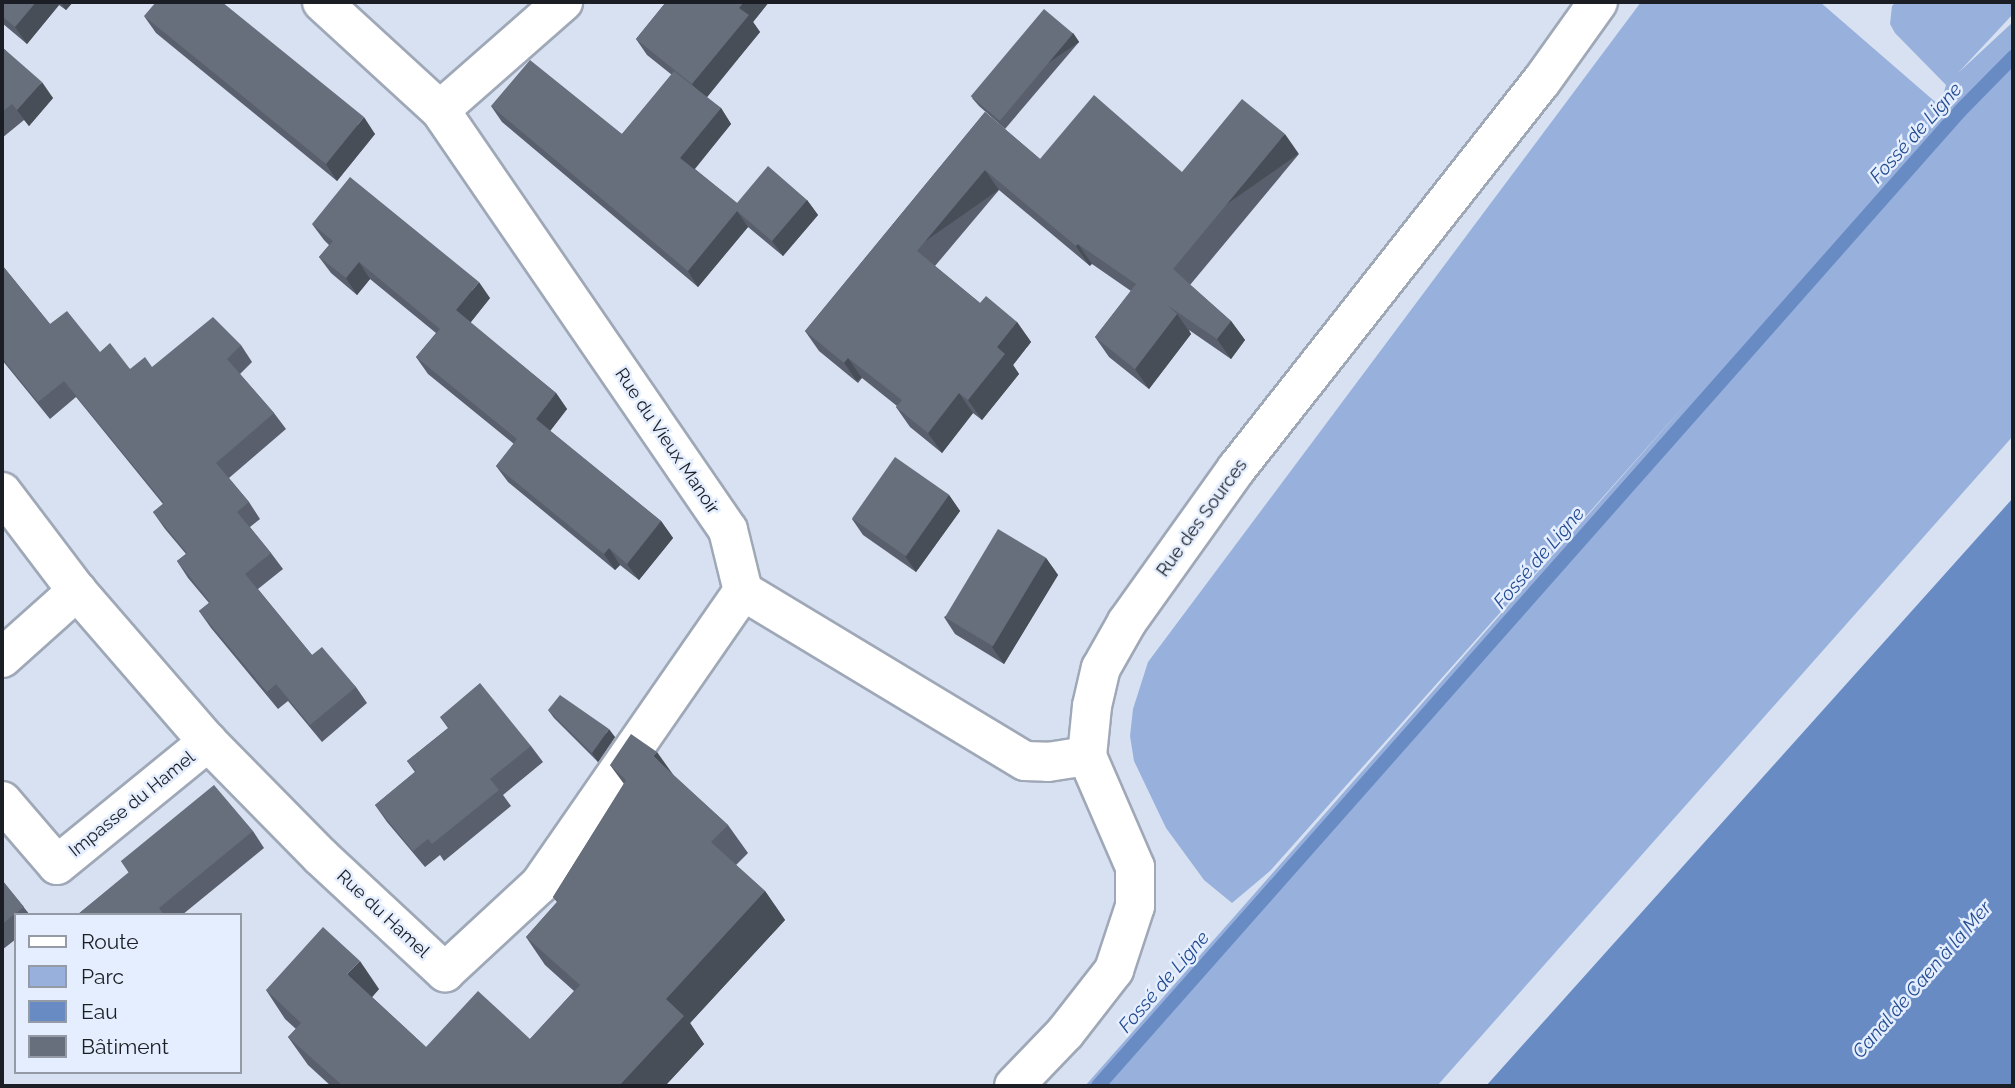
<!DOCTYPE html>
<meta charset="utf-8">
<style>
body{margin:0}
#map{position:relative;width:2015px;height:1088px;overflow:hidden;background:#d7e1f1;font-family:Raleway,sans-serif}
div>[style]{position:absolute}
.green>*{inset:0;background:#98b1dc}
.water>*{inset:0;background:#698bc4}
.stream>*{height:14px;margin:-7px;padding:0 7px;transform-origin:7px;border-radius:7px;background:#698bc4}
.roads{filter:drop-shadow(2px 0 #9fa8b7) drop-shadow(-2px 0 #9fa8b7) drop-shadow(0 2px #9fa8b7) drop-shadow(0 -2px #9fa8b7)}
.minor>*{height:38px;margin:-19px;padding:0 19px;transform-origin:19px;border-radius:19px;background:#fff}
.wall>*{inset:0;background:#595f6c}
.shaded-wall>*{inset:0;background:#484e58;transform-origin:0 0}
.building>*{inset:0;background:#676f7d;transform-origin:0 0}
span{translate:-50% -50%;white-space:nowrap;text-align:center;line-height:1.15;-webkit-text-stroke:5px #e4eefe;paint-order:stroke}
.street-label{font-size:18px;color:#1b1e24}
.water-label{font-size:19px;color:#234b91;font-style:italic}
.frame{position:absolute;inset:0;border:4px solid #1b1e24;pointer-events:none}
.legend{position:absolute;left:14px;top:913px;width:228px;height:161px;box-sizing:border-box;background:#e4eefe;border:2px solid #949ba7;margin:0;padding:9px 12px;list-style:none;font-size:21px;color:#1b1e24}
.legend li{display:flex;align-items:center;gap:14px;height:35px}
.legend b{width:35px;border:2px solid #949ba7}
</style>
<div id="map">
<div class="green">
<i style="clip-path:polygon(1641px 2px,1820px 2px,1940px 106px,1946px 85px,1895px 33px,1890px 24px,1892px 6px,1896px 2px,2013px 2px,2013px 14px,1958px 73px,2013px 22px,2013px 436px,1437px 1086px,1085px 1086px,1692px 397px,1270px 871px,1232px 903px,1204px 880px,1166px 828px,1134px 761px,1130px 736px,1133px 709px,1148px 662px)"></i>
</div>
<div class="water">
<i style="clip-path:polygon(2013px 498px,2013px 1086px,1486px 1086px)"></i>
</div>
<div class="stream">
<i style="left:1098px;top:1086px;width:1301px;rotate:-48.52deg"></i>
<i style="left:1960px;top:111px;width:76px;rotate:-45.5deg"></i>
</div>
<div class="roads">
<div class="minor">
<i style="left:322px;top:2px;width:160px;rotate:42.5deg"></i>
<i style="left:440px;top:110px;width:509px;rotate:55.56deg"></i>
<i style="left:728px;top:530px;width:63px;rotate:76.2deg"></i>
<i style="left:743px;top:591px;width:329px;rotate:31.1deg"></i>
<i style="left:1025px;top:761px;width:23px;rotate:2deg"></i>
<i style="left:1048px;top:762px;width:39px;rotate:-9deg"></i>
<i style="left:440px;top:110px;width:164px;rotate:-41.3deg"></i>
<i style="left:2px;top:492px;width:124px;rotate:52.9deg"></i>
<i style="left:77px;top:591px;width:200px;rotate:49.1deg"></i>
<i style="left:208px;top:742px;width:160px;rotate:45.5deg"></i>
<i style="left:320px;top:856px;width:171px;rotate:42.9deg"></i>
<i style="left:445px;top:972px;width:129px;rotate:-42.8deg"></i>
<i style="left:540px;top:884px;width:356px;rotate:-55.3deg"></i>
<i style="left:2px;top:658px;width:101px;rotate:-41.8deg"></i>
<i style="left:2px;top:801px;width:84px;rotate:49.3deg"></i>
<i style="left:57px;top:865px;width:195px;rotate:-39.2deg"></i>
<i style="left:1014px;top:1086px;width:74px;rotate:-46.1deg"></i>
<i style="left:1065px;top:1033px;width:80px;rotate:-52.1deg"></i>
<i style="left:1114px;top:970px;width:67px;rotate:-71.8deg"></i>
<i style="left:1135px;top:906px;width:39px;rotate:-90deg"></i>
<i style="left:1135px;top:867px;width:121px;rotate:-113.4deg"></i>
<i style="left:1087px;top:756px;width:50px;rotate:-84.3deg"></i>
<i style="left:1092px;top:706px;width:39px;rotate:-77deg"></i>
<i style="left:1101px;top:668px;width:53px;rotate:-60.5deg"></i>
<i style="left:1127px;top:622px;width:189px;rotate:-54.5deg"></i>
<i style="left:1237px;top:468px;width:491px;rotate:-51.8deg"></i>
<i style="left:1541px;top:82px;width:98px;rotate:-54.5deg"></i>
</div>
</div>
<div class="wall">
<i style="clip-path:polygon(2px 2px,73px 2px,66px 10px,59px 5px,27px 44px,2px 23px)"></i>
<i style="clip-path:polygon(666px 2px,769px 2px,753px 22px,760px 32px,706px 97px,721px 108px,731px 124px,695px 169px,737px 203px,807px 200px,818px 215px,783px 256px,748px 227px,698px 287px,502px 122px,491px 106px,622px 134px,672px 75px,647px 55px,636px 39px)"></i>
<i style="clip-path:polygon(144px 16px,375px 134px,337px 181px,156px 33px)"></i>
<i style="clip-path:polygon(1073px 33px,1079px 42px,1005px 129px,979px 106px,972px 98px)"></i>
<i style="clip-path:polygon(2px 47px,53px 98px,29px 126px,24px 120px,2px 138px)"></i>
<i style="clip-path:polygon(985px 112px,1040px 159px,1182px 172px,1299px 154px,1190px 285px,1231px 321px,1245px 340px,1231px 359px,1189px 330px,1191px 334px,1149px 389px,1109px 357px,1095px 337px,1131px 291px,1092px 264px,1090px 266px,999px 190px,935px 266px,980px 303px,1017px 322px,1031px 342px,1013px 365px,1019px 374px,982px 420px,973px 413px,942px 453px,910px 427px,896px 407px,897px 406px,862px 378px,858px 383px,819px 351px,805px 331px)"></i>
<i style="clip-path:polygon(312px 224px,490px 298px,470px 323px,556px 393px,567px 409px,550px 431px,661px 521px,673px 538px,639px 580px,620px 565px,615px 570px,508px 482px,496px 466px,514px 444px,428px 374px,416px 357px,436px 333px,370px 279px,357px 295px,331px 273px,319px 257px,329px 245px,324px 240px)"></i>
<i style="clip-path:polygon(2px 265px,50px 324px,130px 369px,152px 367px,241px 345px,252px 362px,240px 374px,274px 413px,286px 429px,229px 478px,249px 502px,260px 519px,250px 527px,271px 553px,283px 569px,258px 589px,312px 655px,356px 687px,367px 703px,322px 742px,288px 701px,278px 709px,211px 628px,199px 611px,209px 603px,188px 578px,177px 561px,186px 554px,165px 529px,153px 512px,163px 504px,76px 397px,50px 419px,2px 360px)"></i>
<i style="clip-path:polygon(949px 495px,960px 511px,916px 572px,863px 535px,852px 519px)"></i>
<i style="clip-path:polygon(1046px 558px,1058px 575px,1004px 664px,955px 634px,944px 617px)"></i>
<i style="clip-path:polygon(548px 710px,615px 737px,598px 762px,554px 718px)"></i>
<i style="clip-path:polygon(440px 717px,531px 746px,543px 762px,503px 795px,511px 806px,444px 861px,440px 855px,425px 867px,387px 822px,375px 805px,415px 772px,407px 761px,448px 728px)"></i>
<i style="clip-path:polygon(610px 765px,672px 774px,728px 825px,748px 853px,736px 865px,765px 891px,785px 920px,690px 1023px,704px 1044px,665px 1086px,331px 1086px,308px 1065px,288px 1037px,296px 1029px,285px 1019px,266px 990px,379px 989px,372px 997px,426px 1047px,530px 1039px,574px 991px,545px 965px,526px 937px,557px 902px,553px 897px,624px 784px)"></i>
<i style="clip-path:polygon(253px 831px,264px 848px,182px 915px,77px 915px,129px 873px,121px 861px)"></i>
<i style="clip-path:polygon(2px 880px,30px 915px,16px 915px,16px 939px,2px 950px)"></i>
</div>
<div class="shaded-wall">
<i style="clip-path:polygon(36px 2px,57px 2px,59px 5px,27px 44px,15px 27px)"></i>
<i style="clip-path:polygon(60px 2px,73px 2px,66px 10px)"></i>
<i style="clip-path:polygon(744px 2px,769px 2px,753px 22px,760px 32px,704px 101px,692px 84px,739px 8px)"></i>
<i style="left:1073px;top:33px;width:11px;height:114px;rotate:56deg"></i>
<i style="clip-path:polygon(42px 82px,53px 98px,29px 126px,17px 110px)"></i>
<i style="clip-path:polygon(721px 108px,731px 124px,691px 173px,680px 158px)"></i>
<i style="clip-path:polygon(364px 117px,375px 134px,337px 181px,326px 164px)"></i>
<i style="left:1285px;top:134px;width:24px;height:175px;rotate:55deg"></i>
<i style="left:985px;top:170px;width:24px;height:106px;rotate:55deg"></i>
<i style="clip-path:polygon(807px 200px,818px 215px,783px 256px,772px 241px)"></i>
<i style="clip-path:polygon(737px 211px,748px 227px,698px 287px,688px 271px)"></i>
<i style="left:1078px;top:244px;width:24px;height:3px;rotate:55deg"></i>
<i style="clip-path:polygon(359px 262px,370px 279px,357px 295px,346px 278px)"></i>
<i style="clip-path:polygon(479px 282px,490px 298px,467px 327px,456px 310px)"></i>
<i style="clip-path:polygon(1177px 314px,1191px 334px,1149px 389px,1135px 369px)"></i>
<i style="clip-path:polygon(1231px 321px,1245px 340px,1231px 359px,1217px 339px)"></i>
<i style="clip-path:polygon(1017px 322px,1031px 342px,1013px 365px,1019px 374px,982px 420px,968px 400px,997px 347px)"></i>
<i style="left:848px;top:358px;width:24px;height:6px;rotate:55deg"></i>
<i style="clip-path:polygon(556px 393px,567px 409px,547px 435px,536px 419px)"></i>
<i style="clip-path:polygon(959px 393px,973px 413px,942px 453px,928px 433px)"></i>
<i style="clip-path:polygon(949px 495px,960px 511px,916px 572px,905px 556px)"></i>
<i style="clip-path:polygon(661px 521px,673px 538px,639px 580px,627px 564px)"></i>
<i style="clip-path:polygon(609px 548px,620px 565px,615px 570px,604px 554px)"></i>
<i style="clip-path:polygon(1046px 558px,1058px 575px,1004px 664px,992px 647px)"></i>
<i style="clip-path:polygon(609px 729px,615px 737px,598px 762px,592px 753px)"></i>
<i style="clip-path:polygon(657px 752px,677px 780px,653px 756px)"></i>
<i style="clip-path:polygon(765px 891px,785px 920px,690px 1023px,704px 1044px,665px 1086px,619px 1086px,666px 999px)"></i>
<i style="clip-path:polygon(360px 961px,379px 989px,367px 1003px,347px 974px)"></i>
</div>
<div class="building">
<i style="clip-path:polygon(2px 2px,36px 2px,15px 27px,2px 16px)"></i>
<i style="clip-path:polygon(156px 2px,222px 2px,364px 117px,326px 164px,144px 16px)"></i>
<i style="clip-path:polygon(666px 2px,744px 2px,739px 8px,749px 15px,692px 84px,636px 39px)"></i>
<i style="left:1044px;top:9px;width:38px;height:114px;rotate:40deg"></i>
<i style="clip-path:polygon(2px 47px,42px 82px,17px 110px,12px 104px,2px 112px)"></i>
<i style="clip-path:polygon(530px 60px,622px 134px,674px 71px,721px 108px,680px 158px,737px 203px,768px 166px,807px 200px,772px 241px,737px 211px,688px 271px,491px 106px)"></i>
<i style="clip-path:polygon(1094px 95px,1182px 172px,1242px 99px,1285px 134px,1173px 269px,1231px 321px,1217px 339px,1167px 305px,1177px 314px,1135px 369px,1095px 337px,1136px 284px,1078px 244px,1076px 246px,985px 170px,917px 251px,980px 303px,986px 296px,1017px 322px,997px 347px,1005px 354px,968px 400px,959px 393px,928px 433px,896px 407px,902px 400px,848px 358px,844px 363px,805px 331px,985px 112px,1040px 159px)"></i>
<i style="clip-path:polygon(350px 177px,479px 282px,456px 310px,556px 393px,536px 419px,661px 521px,627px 564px,609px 548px,604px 554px,496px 466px,517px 439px,416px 357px,440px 329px,359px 262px,346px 278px,319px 257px,333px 241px,312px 224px)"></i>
<i style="clip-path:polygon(2px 265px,50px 324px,67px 311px,100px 352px,110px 343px,130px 369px,145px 357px,152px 367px,213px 317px,241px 345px,227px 359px,274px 413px,216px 463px,249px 502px,237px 512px,271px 553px,245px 574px,312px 655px,322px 647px,356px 687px,310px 725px,276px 684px,267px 692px,199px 611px,210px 602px,177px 561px,187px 553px,153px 512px,164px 503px,64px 381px,38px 402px,2px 358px)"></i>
<i style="left:895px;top:457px;width:66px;height:75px;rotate:35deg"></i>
<i style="left:998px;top:529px;width:56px;height:103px;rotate:31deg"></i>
<i style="clip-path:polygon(480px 683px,531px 746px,490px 779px,499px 790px,432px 844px,428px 839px,413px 851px,375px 805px,416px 771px,407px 761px,449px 728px,440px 717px)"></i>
<i style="clip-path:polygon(560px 695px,609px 729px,592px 753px,548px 710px)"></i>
<i style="clip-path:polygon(631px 734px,657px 752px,653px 756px,728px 825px,711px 842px,765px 891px,666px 999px,684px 1016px,619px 1086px,343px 1086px,288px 1037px,301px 1023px,266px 990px,323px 927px,360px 961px,347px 974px,426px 1047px,478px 991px,530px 1039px,580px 985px,526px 937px,558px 901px,553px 897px,626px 780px,610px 765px)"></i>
<i style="clip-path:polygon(214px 785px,253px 831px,159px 908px,164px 915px,77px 915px,129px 872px,121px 861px)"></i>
<i style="clip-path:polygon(2px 880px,24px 907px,2px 924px)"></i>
</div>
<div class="street-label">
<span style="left:667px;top:441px;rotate:56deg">Rue du Vieux Manoir</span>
<span style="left:1202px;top:518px;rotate:-54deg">Rue des Sources</span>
<span style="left:132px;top:804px;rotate:-39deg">Impasse du Hamel</span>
<span style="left:383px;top:914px;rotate:43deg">Rue du Hamel</span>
</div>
<div class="water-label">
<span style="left:1916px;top:133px;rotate:-48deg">Fossé de Ligne</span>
<span style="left:1539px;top:558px;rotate:-49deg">Fossé de Ligne</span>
<span style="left:1922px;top:980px;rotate:-49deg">Canal de Caen à la Mer</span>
<span style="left:1164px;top:982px;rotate:-49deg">Fossé de Ligne</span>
</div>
<div class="frame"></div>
<ul class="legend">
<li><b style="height:9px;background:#fff"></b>Route</li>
<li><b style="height:19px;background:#98b1dc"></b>Parc</li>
<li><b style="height:19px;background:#698bc4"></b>Eau</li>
<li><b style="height:19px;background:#676f7d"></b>Bâtiment</li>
</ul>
</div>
